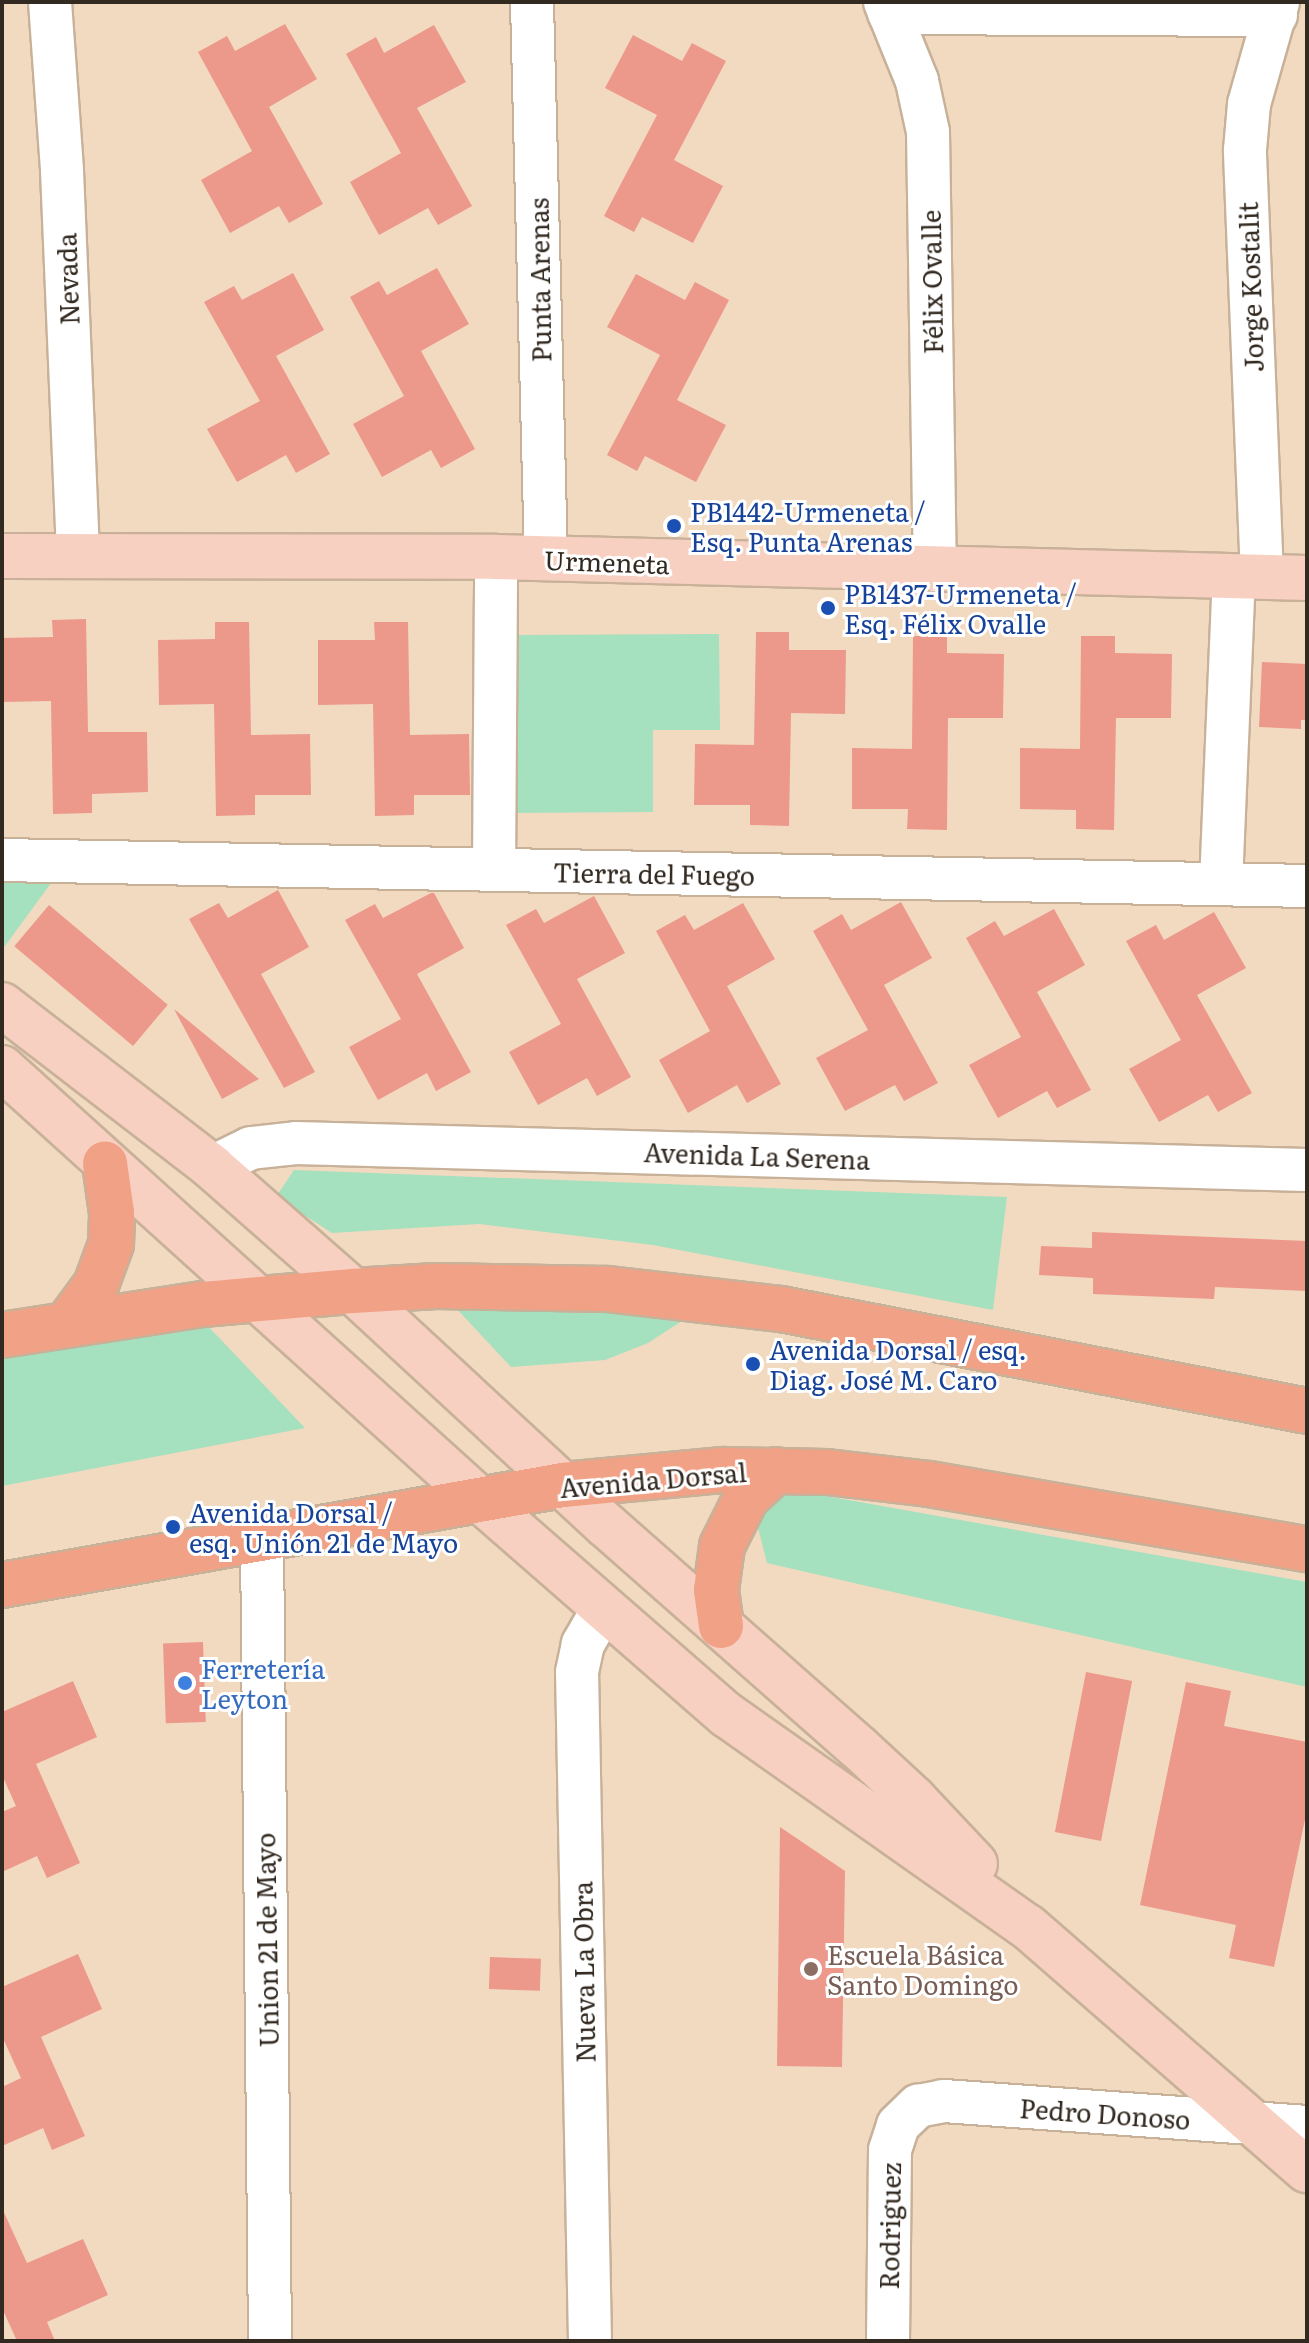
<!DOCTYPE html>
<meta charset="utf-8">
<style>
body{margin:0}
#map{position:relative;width:1309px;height:2343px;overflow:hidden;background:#f2dac1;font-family:Literata,serif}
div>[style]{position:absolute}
.green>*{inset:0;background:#a5e0bf}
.building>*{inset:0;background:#ec988b;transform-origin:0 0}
.roads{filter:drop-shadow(2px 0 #c8b199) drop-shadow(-2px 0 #c8b199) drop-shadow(0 2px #c8b199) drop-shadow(0 -2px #c8b199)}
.street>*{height:42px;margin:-21px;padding:0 21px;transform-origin:21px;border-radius:21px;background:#fff}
.secondary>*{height:44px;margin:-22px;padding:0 22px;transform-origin:22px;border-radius:22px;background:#f8d0c2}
.primary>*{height:44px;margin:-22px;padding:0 22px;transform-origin:22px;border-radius:22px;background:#f1a186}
.dots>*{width:22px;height:22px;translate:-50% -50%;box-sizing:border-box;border:4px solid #fff;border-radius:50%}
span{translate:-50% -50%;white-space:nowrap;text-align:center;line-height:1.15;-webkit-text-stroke:6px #fff;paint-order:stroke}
.street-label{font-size:26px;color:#322920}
.transit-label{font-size:26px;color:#164399}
.left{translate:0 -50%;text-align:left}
.shop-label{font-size:26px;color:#366cbe}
.education-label{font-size:26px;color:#785e54}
.frame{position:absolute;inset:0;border:4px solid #322920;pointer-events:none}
</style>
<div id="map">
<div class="green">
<i style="clip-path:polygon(719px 634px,720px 730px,653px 730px,653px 812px,509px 813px,508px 635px)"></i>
<i style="clip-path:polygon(2px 874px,57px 875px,2px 950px)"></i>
<i style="clip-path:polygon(294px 1170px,1007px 1197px,993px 1310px,653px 1245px,479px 1224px,332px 1233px,276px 1197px)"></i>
<i style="clip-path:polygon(566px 1306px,685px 1319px,648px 1343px,605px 1360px,511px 1367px,455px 1307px)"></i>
<i style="clip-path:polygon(204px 1322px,305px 1428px,2px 1486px,2px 1357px)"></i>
<i style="clip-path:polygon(787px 1489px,1307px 1582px,1307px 1687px,767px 1563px,756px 1520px)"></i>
</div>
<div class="building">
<i style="clip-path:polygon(285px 24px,317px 79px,269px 107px,323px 204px,289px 223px,279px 206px,230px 233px,201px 180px,252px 151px,198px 52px,227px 36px,235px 51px)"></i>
<i style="clip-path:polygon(434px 25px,466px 82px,417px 108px,472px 206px,438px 225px,428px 208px,379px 235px,350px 182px,401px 153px,346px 54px,376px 37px,384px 53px)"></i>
<i style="clip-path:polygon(633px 35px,682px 61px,692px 43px,726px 61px,674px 160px,723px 186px,693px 243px,642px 217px,634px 232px,604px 216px,657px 115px,605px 88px)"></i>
<i style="clip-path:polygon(437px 268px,469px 324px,421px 351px,475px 449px,441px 468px,431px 450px,382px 477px,353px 424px,404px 396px,350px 297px,379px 281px,387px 295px)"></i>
<i style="clip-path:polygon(293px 273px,324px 330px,276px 356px,330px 454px,296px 473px,286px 455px,237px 482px,207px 429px,260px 401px,204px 302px,234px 286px,242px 300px)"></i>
<i style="clip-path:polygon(636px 274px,685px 300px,695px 282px,729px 300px,677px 400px,726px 425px,696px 482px,645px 456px,637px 471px,607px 455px,660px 355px,607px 327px)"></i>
<i style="clip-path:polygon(86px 619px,88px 732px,147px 732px,148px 792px,92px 794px,92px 813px,53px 814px,51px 701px,2px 702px,2px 638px,53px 637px,52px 620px)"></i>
<i style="clip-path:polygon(215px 622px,249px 622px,251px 735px,310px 734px,311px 795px,255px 795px,255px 815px,216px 816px,214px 704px,159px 705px,158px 640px,215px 639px)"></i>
<i style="clip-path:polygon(374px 622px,408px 622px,410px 735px,469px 734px,470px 795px,414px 795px,414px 815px,375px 816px,373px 704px,318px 705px,318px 640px,375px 640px)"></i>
<i style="clip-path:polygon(756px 632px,789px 632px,789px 650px,846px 650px,845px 714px,791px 713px,789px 826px,750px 825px,750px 805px,694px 805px,695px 744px,754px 745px)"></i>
<i style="clip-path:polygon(913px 636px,947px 636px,947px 653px,1004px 654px,1003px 718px,948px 718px,947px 830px,907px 829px,908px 809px,852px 809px,852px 748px,912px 749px)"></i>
<i style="clip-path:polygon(1081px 636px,1115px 636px,1115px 653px,1172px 654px,1171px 718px,1116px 718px,1114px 830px,1076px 829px,1076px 810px,1020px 809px,1020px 748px,1080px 749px)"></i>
<i style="clip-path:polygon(1262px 662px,1306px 664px,1307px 720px,1301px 720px,1301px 729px,1259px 727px)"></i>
<i style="clip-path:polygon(278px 890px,309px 947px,261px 974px,315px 1072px,284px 1088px,189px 919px,219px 903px,228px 918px)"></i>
<i style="clip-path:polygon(431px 893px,434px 893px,464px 948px,417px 974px,471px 1072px,436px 1091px,427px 1073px,378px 1100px,349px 1047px,401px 1019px,345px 920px,375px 904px,383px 918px)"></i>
<i style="clip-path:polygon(594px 896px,625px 953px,577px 979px,631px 1077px,597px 1096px,587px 1078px,538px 1105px,509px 1052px,561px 1024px,506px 925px,536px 909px,544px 923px)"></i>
<i style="clip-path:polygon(901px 902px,932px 958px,884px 985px,938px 1083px,904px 1101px,895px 1085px,845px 1111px,816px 1058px,868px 1030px,813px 931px,842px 914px,851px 930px)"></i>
<i style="clip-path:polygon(743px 903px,775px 959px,727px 986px,781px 1084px,747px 1103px,737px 1085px,688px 1113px,659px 1060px,710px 1031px,656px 931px,685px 915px,694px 930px)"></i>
<i style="left:49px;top:905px;width:155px;height:54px;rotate:40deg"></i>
<i style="clip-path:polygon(1054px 909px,1085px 965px,1037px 992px,1091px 1090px,1057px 1108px,1047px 1091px,998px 1118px,969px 1065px,1021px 1037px,966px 938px,995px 921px,1004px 936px)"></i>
<i style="clip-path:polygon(1214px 912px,1246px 968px,1197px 995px,1252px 1093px,1218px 1112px,1208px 1095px,1159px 1122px,1129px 1069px,1181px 1040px,1126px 941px,1156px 925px,1164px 940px)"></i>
<i style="clip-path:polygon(174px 1009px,259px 1079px,222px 1099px)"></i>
<i style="clip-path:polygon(1092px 1232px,1307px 1241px,1307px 1291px,1215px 1287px,1214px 1299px,1093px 1294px,1093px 1278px,1039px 1275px,1041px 1246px,1092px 1248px)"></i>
<i style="left:203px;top:1642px;width:80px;height:40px;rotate:88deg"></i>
<i style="left:1086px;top:1672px;width:47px;height:163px;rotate:11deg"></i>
<i style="clip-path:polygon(73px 1681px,97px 1737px,36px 1764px,80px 1863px,47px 1878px,37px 1856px,2px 1872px,2px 1812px,16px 1806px,2px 1775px,2px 1712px)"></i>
<i style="clip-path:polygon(1186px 1682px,1231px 1691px,1224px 1726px,1307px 1742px,1307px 1810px,1274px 1967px,1229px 1958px,1236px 1925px,1140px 1905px)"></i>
<i style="clip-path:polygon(780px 1827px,845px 1871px,842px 2067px,777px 2066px)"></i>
<i style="clip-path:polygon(78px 1954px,102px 2009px,41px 2037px,85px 2136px,52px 2150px,43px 2128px,2px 2146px,2px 2087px,21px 2078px,2px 2036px,2px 1987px)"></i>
<i style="left:490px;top:1957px;width:51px;height:32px;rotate:2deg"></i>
<i style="clip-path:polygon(2px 2208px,27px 2263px,83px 2239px,108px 2295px,47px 2322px,55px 2341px,17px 2341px,2px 2308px)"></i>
</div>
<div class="roads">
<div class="street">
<i style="left:50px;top:2px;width:169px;rotate:85.9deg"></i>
<i style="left:62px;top:171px;width:386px;rotate:87.6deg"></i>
<i style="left:532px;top:2px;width:557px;rotate:88.56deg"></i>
<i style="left:885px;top:2px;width:85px;rotate:67.9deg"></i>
<i style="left:917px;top:81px;width:52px;rotate:77.8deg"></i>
<i style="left:928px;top:132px;width:438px;rotate:89.1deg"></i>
<i style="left:889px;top:13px;width:387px;rotate:0.3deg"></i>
<i style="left:1262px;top:577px;width:427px;rotate:-92.3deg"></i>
<i style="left:1245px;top:150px;width:46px;rotate:-85deg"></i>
<i style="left:1249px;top:104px;width:106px;rotate:-74.1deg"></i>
<i style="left:2px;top:860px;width:1305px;rotate:1.14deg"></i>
<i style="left:494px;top:870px;width:313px;rotate:-89.6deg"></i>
<i style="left:1221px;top:884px;width:308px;rotate:-87.6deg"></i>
<i style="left:212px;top:1167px;width:43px;rotate:-26deg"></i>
<i style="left:251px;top:1148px;width:45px;rotate:-6.3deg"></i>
<i style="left:296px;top:1143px;width:1011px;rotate:1.53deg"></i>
<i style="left:262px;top:1539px;width:802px;rotate:89.43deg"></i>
<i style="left:590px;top:2341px;width:669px;rotate:-91.11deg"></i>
<i style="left:577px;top:1672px;width:29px;rotate:-78deg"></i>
<i style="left:583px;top:1644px;width:40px;rotate:-60.3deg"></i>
<i style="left:888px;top:2341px;width:191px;rotate:-89.4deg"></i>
<i style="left:890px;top:2150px;width:26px;rotate:-72deg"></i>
<i style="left:898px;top:2125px;width:28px;rotate:-44deg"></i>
<i style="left:918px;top:2106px;width:26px;rotate:-11deg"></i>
<i style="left:944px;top:2101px;width:364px;rotate:4.1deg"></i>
</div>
<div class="secondary">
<i style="left:2px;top:556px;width:494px;rotate:0.1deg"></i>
<i style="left:496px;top:557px;width:811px;rotate:1.48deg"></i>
<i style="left:2px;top:1005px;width:265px;rotate:37.6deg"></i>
<i style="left:212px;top:1167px;width:188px;rotate:41.3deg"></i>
<i style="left:353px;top:1291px;width:345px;rotate:42.8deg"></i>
<i style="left:606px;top:1525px;width:336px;rotate:41.4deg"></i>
<i style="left:858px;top:1747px;width:76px;rotate:42.9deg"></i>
<i style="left:914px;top:1799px;width:89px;rotate:46.8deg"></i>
<i style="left:2px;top:1068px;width:643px;rotate:42.1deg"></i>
<i style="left:479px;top:1499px;width:329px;rotate:41.1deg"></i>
<i style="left:727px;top:1715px;width:368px;rotate:35.2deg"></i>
<i style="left:1028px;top:1927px;width:370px;rotate:41.1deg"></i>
</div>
<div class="primary">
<i style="left:68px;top:1323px;width:47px;rotate:-53.6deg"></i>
<i style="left:96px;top:1285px;width:44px;rotate:-69.9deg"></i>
<i style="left:111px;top:1244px;width:31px;rotate:-88deg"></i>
<i style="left:112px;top:1213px;width:50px;rotate:-98deg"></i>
<i style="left:2px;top:1335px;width:203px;rotate:-8.8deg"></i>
<i style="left:203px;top:1304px;width:151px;rotate:-5deg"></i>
<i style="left:353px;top:1291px;width:83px;rotate:-3.4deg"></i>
<i style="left:436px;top:1286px;width:171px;rotate:1deg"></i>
<i style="left:607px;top:1289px;width:175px;rotate:6.6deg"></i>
<i style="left:781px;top:1309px;width:536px;rotate:10.97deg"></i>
<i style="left:2px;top:1585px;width:570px;rotate:-10.11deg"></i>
<i style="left:563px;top:1485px;width:161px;rotate:-5.4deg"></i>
<i style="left:723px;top:1470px;width:104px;rotate:1.1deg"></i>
<i style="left:827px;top:1472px;width:103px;rotate:6.7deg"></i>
<i style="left:929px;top:1484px;width:384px;rotate:9.8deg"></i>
<i style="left:721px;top:1626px;width:36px;rotate:-98deg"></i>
<i style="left:716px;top:1590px;width:44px;rotate:-82.2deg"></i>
<i style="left:722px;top:1546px;width:54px;rotate:-63.4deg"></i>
<i style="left:746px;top:1498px;width:41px;rotate:-43deg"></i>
</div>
</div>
<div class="dots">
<i style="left:674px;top:526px;background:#1a4fb4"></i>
<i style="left:828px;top:608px;background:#1a4fb4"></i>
<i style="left:753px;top:1364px;background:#1a4fb4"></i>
<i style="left:173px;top:1527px;background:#1a4fb4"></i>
<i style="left:185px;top:1683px;background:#3f7fe0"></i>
<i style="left:811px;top:1969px;background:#8d6e63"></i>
</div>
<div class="street-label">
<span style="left:67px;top:279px;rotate:-92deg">Nevada</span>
<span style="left:539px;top:280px;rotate:-91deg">Punta Arenas</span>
<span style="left:931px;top:282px;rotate:-91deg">Félix Ovalle</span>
<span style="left:1250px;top:287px;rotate:-92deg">Jorge Kostalit</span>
<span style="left:607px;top:561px;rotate:2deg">Urmeneta</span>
<span style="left:654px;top:873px;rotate:1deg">Tierra del Fuego</span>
<span style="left:757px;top:1155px;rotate:2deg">Avenida La Serena</span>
<span style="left:653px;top:1479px;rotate:-5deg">Avenida Dorsal</span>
<span style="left:266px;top:1940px;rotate:-91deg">Union 21 de Mayo</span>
<span style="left:583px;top:1972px;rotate:-91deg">Nueva La Obra</span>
<span style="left:1105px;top:2113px;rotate:4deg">Pedro Donoso</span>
<span style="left:889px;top:2226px;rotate:-89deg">Rodriguez</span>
</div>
<div class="transit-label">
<span class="left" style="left:690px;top:526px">PB1442-Urmeneta /<br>Esq. Punta Arenas</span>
<span class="left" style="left:844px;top:608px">PB1437-Urmeneta /<br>Esq. Félix Ovalle</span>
<span class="left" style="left:769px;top:1364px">Avenida Dorsal / esq.<br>Diag. José M. Caro</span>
<span class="left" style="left:189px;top:1527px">Avenida Dorsal /<br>esq. Unión 21 de Mayo</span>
</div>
<div class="shop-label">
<span class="left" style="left:201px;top:1683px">Ferretería<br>Leyton</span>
</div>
<div class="education-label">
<span class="left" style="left:827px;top:1969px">Escuela Básica<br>Santo Domingo</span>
</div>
<div class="frame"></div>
</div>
